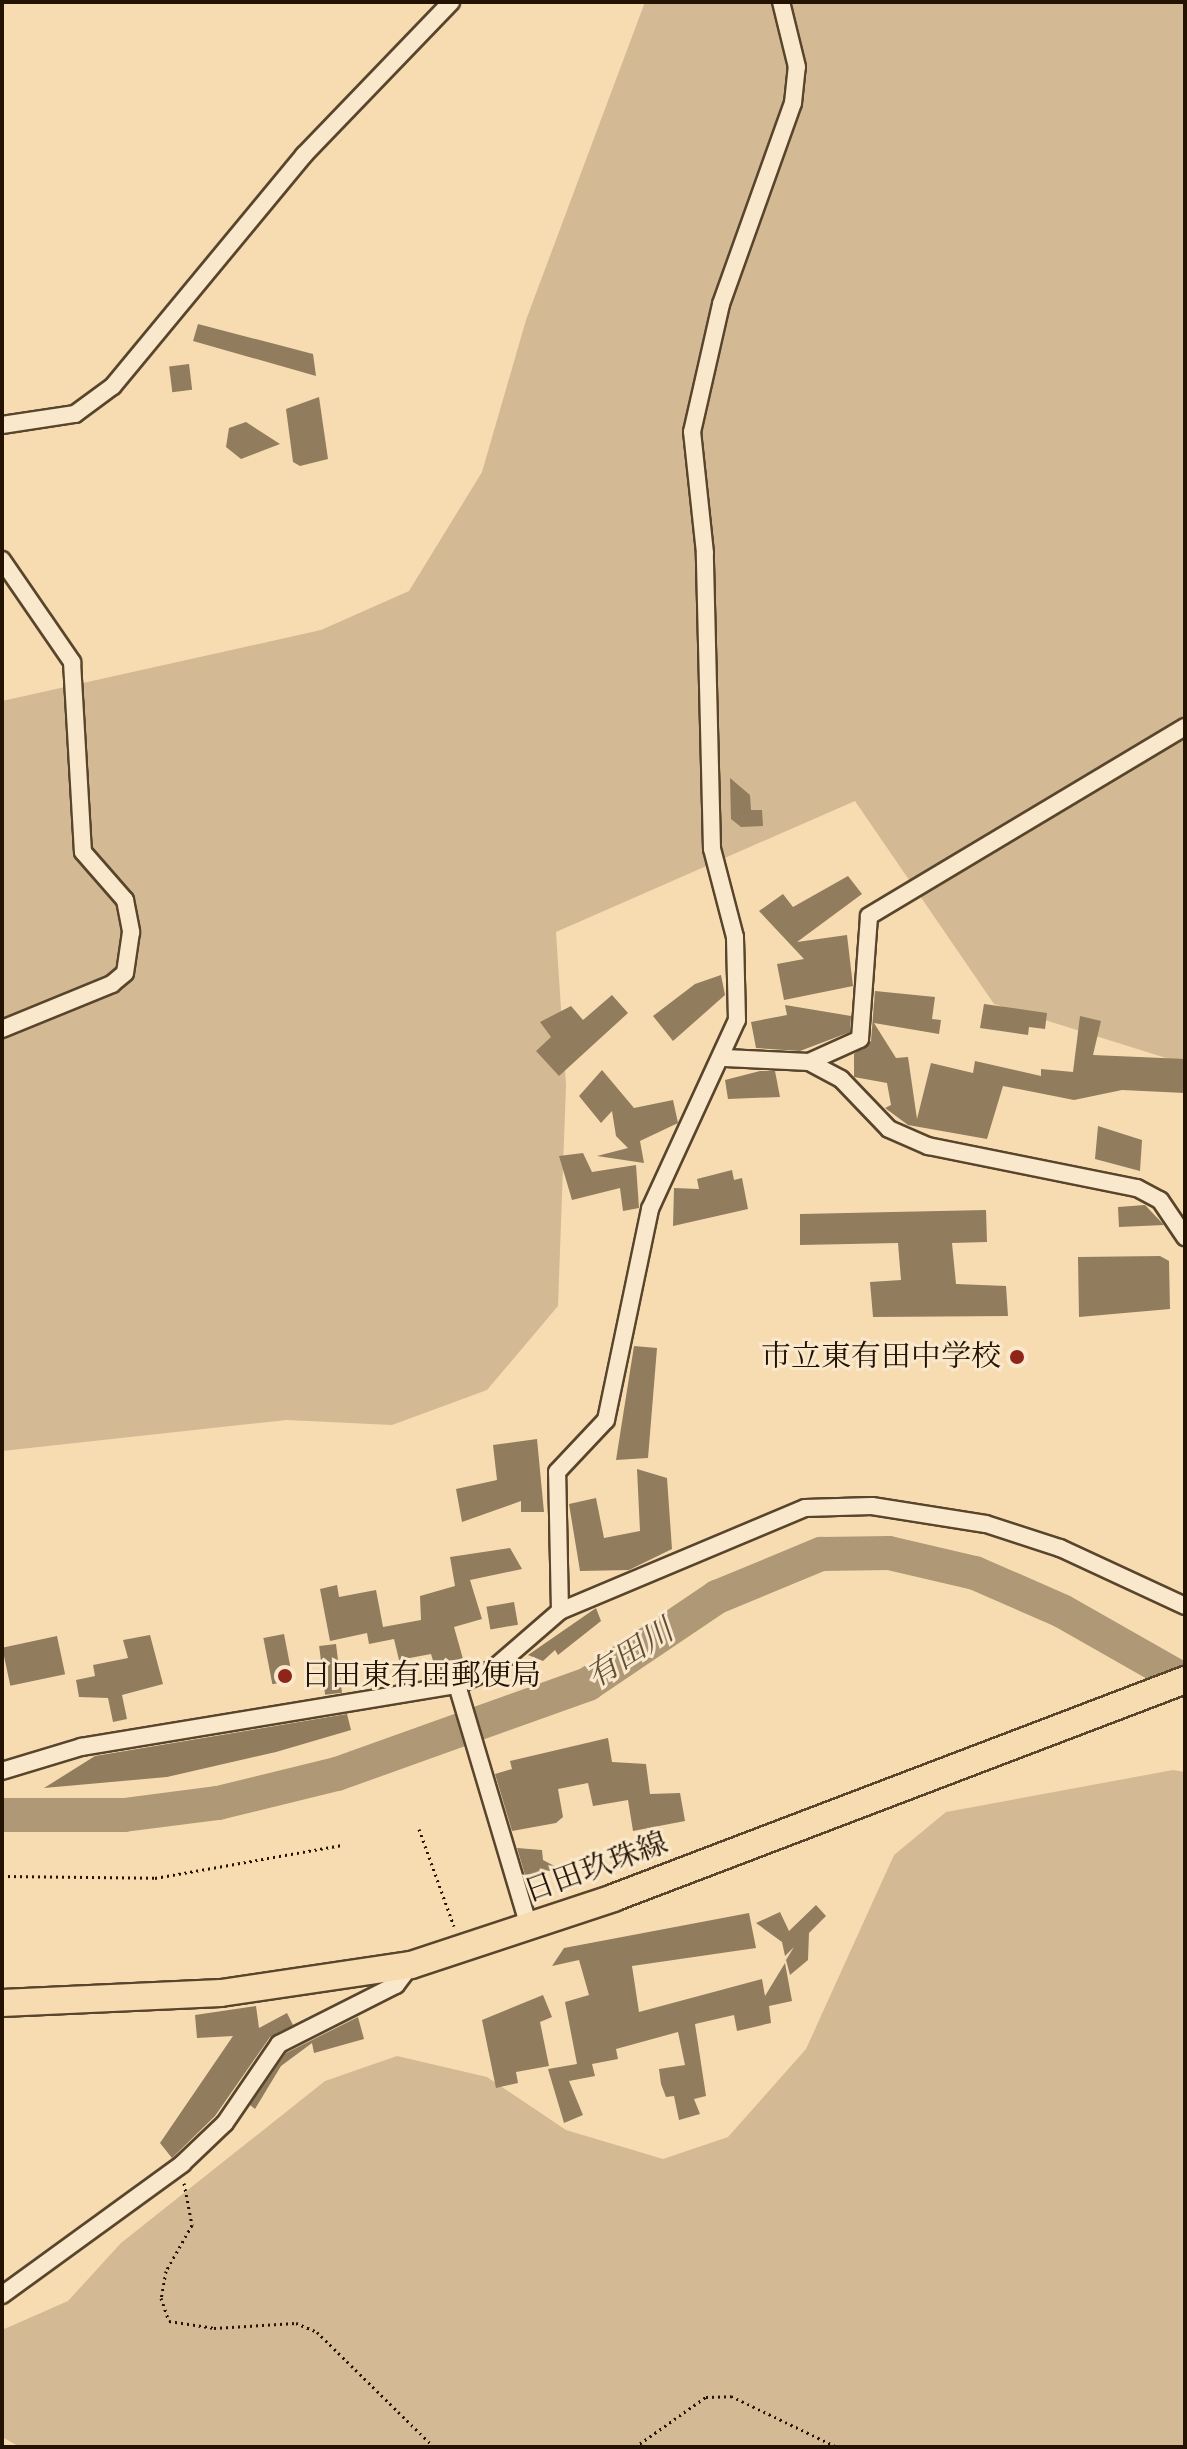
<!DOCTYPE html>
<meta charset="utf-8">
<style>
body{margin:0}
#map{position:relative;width:1187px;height:2449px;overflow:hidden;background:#f7dcb2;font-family:Cardo,"Noto Serif JP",serif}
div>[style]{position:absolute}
.green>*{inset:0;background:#d3ba94}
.river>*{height:34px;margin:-17px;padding:0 17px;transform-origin:17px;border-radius:17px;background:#af9875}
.building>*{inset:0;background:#917c5d;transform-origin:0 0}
.path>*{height:3px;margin-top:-1.5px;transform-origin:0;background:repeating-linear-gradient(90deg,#231300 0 2px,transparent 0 6px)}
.roads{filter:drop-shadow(2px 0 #58452c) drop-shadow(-2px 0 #58452c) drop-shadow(0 2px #58452c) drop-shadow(0 -2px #58452c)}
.minor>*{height:16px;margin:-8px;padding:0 8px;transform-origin:8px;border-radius:8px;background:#fae8cd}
.primary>*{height:26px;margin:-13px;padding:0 13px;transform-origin:13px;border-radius:13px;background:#f7dcb2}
.dots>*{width:22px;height:22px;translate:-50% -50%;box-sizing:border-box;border:4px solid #fae8cd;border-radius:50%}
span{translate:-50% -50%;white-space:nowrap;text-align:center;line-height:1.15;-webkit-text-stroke:6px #fae8cd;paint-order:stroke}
.poi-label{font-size:30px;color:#231300}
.right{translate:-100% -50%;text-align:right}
.left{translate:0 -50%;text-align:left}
.street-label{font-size:30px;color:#231300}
.water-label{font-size:32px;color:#624f35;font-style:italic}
.frame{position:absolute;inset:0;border:4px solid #231300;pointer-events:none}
</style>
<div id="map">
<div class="green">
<i style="clip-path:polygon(645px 2px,1185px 2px,1185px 1064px,994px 1004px,855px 801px,556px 932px,566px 1085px,558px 1306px,487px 1390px,392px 1425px,287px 1420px,2px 1451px,2px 701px,321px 630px,409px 591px,482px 472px,526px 320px)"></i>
<i style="clip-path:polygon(1173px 1770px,1185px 1772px,1185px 2447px,20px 2447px,2px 2437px,2px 2330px,68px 2301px,121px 2243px,325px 2081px,397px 2056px,487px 2077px,566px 2130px,663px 2159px,728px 2137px,806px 2049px,894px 1855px,946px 1812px)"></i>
</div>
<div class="river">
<i style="left:2px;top:1815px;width:122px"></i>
<i style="left:124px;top:1815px;width:95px;rotate:-7.3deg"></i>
<i style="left:218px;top:1803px;width:122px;rotate:-13.7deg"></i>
<i style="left:337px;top:1774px;width:267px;rotate:-19.7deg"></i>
<i style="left:588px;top:1684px;width:156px;rotate:-34deg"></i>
<i style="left:717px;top:1597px;width:113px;rotate:-22.5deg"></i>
<i style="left:821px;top:1554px;width:68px;rotate:-0.8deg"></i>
<i style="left:889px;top:1553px;width:88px;rotate:13.1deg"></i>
<i style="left:975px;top:1573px;width:95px;rotate:23.6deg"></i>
<i style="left:1062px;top:1611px;width:142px;rotate:29.6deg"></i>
</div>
<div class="building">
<i style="clip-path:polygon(198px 324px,313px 354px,316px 376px,193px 341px)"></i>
<i style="left:189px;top:364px;width:26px;height:20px;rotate:83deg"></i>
<i style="clip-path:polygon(319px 397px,328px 459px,300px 466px,293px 462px,286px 409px)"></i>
<i style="clip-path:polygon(246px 422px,280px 444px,241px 459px,226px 447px,229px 428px)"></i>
<i style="clip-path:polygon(730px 778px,750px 795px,751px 810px,762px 810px,763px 826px,741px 827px,731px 819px)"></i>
<i style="clip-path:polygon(848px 876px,862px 894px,797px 942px,847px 935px,853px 986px,784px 1000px,777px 964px,804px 959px,759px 911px,783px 894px,793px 907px)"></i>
<i style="clip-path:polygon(721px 975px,725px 995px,673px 1041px,653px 1016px,695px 984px)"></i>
<i style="clip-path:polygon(875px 991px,935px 997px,932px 1019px,941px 1020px,939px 1034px,874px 1023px,896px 1058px,908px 1057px,917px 1119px,931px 1063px,973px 1073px,975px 1061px,1041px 1076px,1041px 1069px,1073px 1072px,1080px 1016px,1101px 1021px,1093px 1055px,1185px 1059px,1185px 1093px,1122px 1090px,1074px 1100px,1003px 1086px,987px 1139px,908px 1125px,885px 1108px,891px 1105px,887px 1083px,854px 1077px,854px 1054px,871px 1041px)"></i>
<i style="clip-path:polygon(612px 995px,628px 1013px,559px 1076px,536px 1051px,551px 1037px,540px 1022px,571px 1006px,583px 1020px)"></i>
<i style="clip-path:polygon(984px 1004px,1047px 1013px,1045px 1029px,1029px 1027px,1028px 1035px,980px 1028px)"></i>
<i style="clip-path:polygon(785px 1005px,851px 1016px,850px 1032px,800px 1051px,756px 1048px,751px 1022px,787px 1015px)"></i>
<i style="clip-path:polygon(602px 1070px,634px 1108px,673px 1100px,678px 1123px,640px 1141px,644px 1163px,597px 1156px,628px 1148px,616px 1136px,612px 1111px,601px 1123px,579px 1096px)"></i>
<i style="clip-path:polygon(760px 1071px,775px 1071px,780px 1097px,728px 1099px,725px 1080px)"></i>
<i style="clip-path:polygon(1098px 1126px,1142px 1140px,1140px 1171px,1095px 1159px)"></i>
<i style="clip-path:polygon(583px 1153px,592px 1172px,636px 1165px,639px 1208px,623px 1211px,620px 1188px,572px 1200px,559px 1156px)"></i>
<i style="clip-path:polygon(732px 1170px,734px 1180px,742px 1178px,748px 1209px,673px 1226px,674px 1188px,699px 1189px,697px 1179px)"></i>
<i style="clip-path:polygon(1145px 1205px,1164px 1225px,1119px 1227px,1118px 1207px)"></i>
<i style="clip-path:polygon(986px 1210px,987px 1242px,952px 1243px,956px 1284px,1006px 1286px,1008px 1316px,873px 1317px,870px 1282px,901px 1280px,898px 1243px,800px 1245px,800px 1214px)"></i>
<i style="clip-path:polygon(1160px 1256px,1169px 1261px,1170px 1309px,1079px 1317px,1078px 1257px)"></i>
<i style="clip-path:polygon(634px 1346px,657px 1348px,648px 1458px,616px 1460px)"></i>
<i style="clip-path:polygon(537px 1439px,544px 1512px,521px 1512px,521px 1501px,462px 1522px,456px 1489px,497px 1480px,493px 1445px)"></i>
<i style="clip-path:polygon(637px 1469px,667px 1478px,672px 1549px,629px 1570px,580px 1571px,569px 1504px,596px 1498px,604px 1538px,640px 1531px)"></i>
<i style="clip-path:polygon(510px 1548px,522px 1569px,470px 1580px,482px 1619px,454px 1627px,465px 1666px,437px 1674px,431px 1654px,399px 1660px,394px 1639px,369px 1644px,367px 1633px,330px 1641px,320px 1589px,337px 1585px,339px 1597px,376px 1590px,383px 1627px,421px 1620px,420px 1596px,455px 1586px,450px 1557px)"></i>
<i style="left:514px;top:1602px;width:23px;height:28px;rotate:80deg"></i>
<i style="clip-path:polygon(596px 1608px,601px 1621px,558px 1655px,555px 1650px,543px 1661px,528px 1655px)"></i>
<i style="left:284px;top:1634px;width:47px;height:21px;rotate:79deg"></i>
<i style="clip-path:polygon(150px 1635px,163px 1684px,122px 1695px,127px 1719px,113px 1722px,108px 1698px,79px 1697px,76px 1680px,95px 1676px,93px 1665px,128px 1658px,123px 1640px)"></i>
<i style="left:57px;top:1636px;width:39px;height:56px;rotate:78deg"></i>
<i style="left:336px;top:1644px;width:49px;height:17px;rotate:83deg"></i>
<i style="clip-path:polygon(347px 1714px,351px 1730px,276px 1752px,167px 1777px,44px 1788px,95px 1756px)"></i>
<i style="clip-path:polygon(608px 1738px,612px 1762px,646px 1764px,650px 1794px,680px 1793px,685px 1821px,633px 1831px,628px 1800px,593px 1806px,588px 1783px,558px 1789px,563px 1817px,556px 1823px,512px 1831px,495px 1774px,512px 1769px,510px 1761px)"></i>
<i style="clip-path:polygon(517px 1848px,542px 1850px,543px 1860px,560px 1869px,525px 1875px)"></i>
<i style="clip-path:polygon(816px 1905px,826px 1916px,809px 1933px,808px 1960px,790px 1975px,786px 1960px,794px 1947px,785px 1956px,782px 1942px,756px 1923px,780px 1912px,789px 1931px)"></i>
<i style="clip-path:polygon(749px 1913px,756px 1948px,632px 1966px,639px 2012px,762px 1979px,765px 1996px,785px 1963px,792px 2001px,769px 2006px,771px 2023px,737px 2031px,734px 2015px,695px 2024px,706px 2096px,694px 2099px,700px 2114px,679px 2120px,674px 2096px,666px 2097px,661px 2084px,659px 2069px,685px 2065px,678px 2032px,616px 2049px,618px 2059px,592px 2064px,595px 2076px,569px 2081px,583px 2115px,564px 2123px,548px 2069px,577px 2064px,565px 2002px,589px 1995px,579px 1960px,552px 1966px,564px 1948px)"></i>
<i style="clip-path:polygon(543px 1995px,552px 2017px,540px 2022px,549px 2066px,516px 2072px,518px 2083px,496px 2088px,482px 2020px)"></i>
<i style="clip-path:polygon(256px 2006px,259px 2028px,287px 2013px,293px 2025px,270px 2037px,215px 2116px,172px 2158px,160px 2143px,233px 2036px,197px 2038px,195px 2015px)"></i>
<i style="clip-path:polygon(358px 2017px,364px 2039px,314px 2053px,312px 2043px,281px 2066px,255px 2109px,250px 2105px,286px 2053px)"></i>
</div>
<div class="path">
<i style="left:419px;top:1829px;width:103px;rotate:70.2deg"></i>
<i style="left:2px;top:1876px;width:153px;rotate:0.7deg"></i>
<i style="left:155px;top:1878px;width:190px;rotate:-10deg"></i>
<i style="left:184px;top:2183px;width:43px;rotate:79.2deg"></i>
<i style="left:192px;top:2225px;width:53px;rotate:119.5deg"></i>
<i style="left:166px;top:2271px;width:27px;rotate:100deg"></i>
<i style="left:161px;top:2298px;width:24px;rotate:71deg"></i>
<i style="left:169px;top:2321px;width:46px;rotate:8.8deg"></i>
<i style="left:214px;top:2328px;width:82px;rotate:-3.5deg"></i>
<i style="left:296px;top:2323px;width:23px;rotate:23deg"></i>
<i style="left:317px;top:2332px;width:164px;rotate:44.5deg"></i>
<i style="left:635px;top:2447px;width:87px;rotate:-35.2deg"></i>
<i style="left:706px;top:2397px;width:25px;rotate:-2deg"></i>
<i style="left:731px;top:2396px;width:118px;rotate:25.7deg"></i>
</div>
<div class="roads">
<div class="minor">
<i style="left:2px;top:425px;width:74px;rotate:-8.6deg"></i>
<i style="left:75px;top:414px;width:47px;rotate:-36.4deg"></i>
<i style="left:113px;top:386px;width:300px;rotate:-50.4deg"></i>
<i style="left:304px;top:155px;width:212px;rotate:-46.1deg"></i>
<i style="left:2px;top:560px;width:124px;rotate:55.5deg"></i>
<i style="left:72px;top:662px;width:190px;rotate:86.7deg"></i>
<i style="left:83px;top:852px;width:64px;rotate:48.8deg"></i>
<i style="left:125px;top:900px;width:33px;rotate:79deg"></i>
<i style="left:131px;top:932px;width:41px;rotate:98.3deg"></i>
<i style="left:125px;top:973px;width:17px;rotate:140deg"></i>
<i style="left:112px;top:984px;width:119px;rotate:157.8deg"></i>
<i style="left:725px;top:1058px;width:84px;rotate:2.7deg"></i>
<i style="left:809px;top:1062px;width:56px;rotate:-24.3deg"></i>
<i style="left:860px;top:1039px;width:123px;rotate:-85.8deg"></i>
<i style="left:869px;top:916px;width:368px;rotate:-30.9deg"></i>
<i style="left:809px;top:1062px;width:36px;rotate:28deg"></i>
<i style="left:841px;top:1079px;width:69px;rotate:46.2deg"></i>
<i style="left:889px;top:1129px;width:43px;rotate:23.6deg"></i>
<i style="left:928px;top:1146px;width:213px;rotate:11.4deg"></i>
<i style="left:1137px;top:1188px;width:26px;rotate:28deg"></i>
<i style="left:1160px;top:1200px;width:45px;rotate:56deg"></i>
<i style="left:560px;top:1611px;width:139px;rotate:-91.2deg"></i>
<i style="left:557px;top:1472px;width:71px;rotate:-46.7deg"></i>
<i style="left:606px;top:1420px;width:216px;rotate:-78.2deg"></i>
<i style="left:650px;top:1209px;width:208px;rotate:-65.3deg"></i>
<i style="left:737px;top:1020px;width:83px;rotate:-91.4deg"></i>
<i style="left:735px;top:937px;width:91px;rotate:-104.6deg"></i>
<i style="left:712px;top:849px;width:296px;rotate:-91.4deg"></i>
<i style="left:705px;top:553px;width:122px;rotate:-96.1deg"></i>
<i style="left:692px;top:432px;width:131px;rotate:-77.2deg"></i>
<i style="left:721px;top:304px;width:214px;rotate:-70.3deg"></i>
<i style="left:793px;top:103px;width:36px;rotate:-84deg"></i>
<i style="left:797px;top:67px;width:67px;rotate:-103.8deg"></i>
<i style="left:457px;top:1685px;width:252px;rotate:73.4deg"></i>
<i style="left:2px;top:1771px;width:83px;rotate:-16.9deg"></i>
<i style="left:81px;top:1747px;width:381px;rotate:-9.4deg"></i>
<i style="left:457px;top:1685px;width:39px;rotate:-24deg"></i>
<i style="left:493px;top:1669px;width:89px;rotate:-40.9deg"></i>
<i style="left:560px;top:1611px;width:266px;rotate:-22.8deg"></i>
<i style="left:805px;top:1508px;width:67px;rotate:-1.7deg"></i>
<i style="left:872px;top:1506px;width:115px;rotate:9deg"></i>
<i style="left:986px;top:1524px;width:78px;rotate:18deg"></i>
<i style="left:1060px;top:1548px;width:138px;rotate:24.9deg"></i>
<i style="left:2px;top:2295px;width:223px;rotate:-36deg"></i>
<i style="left:182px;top:2164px;width:59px;rotate:-43.6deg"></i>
<i style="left:225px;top:2123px;width:96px;rotate:-55.6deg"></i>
<i style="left:279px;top:2044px;width:131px;rotate:-26.8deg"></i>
<i style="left:396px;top:1985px;width:25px;rotate:-53deg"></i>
</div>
<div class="primary">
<i style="left:2px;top:2003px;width:219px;rotate:-2.6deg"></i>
<i style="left:221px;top:1993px;width:192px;rotate:-8.4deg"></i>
<i style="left:411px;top:1965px;width:213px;rotate:-18.3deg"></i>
<i style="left:613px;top:1898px;width:612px;rotate:-20.86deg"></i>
</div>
</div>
<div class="dots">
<i style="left:1017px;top:1357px;background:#8f2418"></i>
<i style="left:285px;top:1676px;background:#8f2418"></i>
</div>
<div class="poi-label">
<span class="right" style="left:1001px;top:1357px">市立東有田中学校</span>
<span class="left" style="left:301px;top:1676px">日田東有田郵便局</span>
</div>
<div class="street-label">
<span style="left:596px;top:1868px;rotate:-20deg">日田玖珠線</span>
</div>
<div class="water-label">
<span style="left:630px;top:1654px;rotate:-33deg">有田川</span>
</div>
<div class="frame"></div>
</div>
